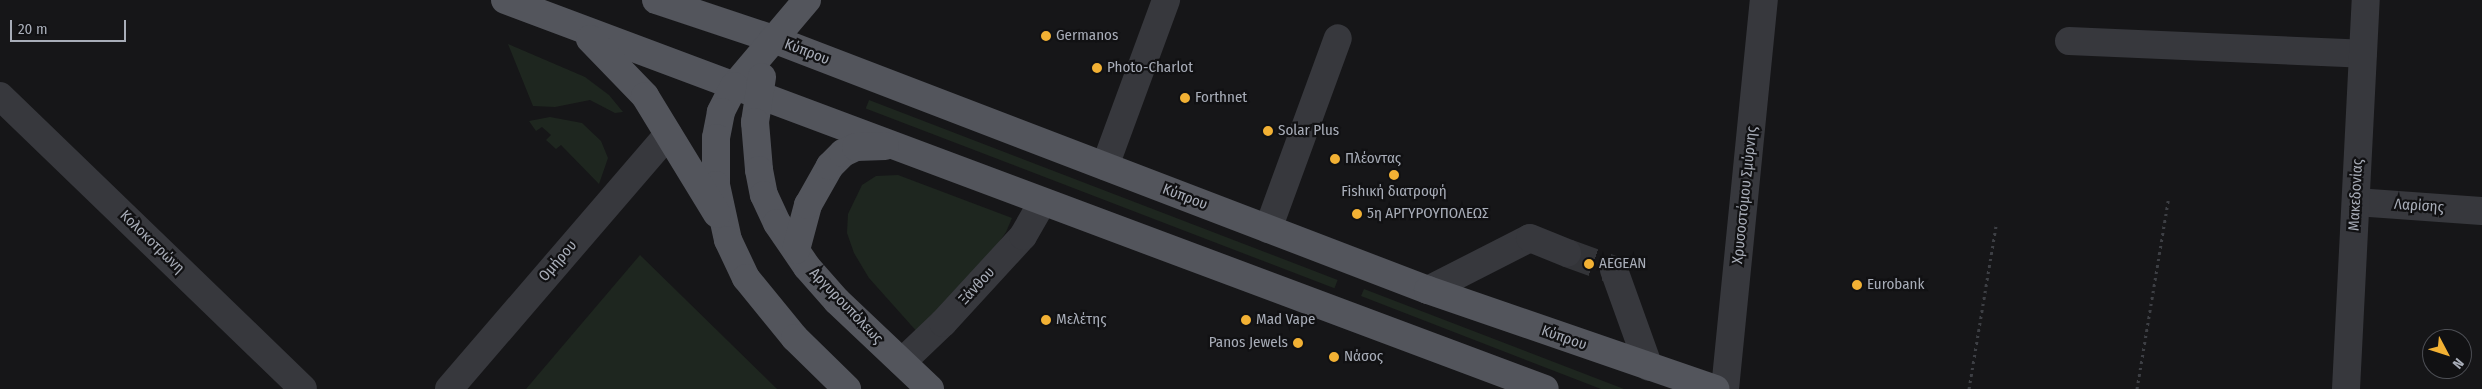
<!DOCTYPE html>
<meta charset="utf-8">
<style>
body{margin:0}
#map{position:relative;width:2482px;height:389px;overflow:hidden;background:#161618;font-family:"Fira Sans Condensed",sans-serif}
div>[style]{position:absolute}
.green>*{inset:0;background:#1e261f;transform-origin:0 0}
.minor-tunnel>*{height:28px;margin-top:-14px;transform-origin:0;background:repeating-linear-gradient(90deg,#333438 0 28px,transparent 0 42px)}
.path>*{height:3px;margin-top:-1.5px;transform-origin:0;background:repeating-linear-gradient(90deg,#3d3f44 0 2.5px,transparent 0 6.5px)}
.minor>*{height:28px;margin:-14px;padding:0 14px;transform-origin:14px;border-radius:14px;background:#37383d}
.major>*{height:28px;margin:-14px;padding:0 14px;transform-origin:14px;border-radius:14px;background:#53555c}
.dots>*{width:14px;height:14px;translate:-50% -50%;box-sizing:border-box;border:2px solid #111113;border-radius:50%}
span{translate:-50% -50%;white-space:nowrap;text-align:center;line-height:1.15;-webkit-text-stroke:4.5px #111113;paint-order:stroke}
.poi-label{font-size:15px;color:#a8adb8}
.left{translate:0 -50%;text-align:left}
.right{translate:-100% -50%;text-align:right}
.street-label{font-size:15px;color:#a8adb8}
.north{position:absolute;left:2422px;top:329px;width:50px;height:50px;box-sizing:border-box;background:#111113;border:1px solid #4d4f55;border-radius:50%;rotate:130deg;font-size:14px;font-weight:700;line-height:20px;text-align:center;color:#a8adb8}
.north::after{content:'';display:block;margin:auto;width:18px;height:22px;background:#f2b134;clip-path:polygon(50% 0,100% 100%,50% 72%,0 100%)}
.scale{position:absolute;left:10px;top:20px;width:116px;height:22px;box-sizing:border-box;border:2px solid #a8adb8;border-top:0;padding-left:6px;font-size:15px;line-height:18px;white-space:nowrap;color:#a8adb8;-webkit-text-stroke:4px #111113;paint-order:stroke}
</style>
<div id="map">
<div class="green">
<i style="clip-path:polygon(508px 44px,585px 77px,609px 95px,623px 112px,615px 113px,590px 100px,555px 107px,533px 106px)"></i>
<i style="left:869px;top:100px;width:502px;height:9px;rotate:21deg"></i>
<i style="clip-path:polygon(550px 117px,582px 123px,601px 141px,608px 158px,599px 184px,561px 145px,556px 149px,546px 140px,551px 135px,542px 127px,536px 131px,529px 121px)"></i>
<i style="clip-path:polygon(898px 175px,1012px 218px,1006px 232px,977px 275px,919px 334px,869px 278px,854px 253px,847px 233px,848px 214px,862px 185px,876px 176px)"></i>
<i style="clip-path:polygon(640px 255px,777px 389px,526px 389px)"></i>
<i style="clip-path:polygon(1364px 289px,1624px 389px,1601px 389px,1361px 296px)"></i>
</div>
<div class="minor-tunnel">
<i style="left:1567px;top:253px;width:50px;rotate:19.9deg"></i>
</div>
<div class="path">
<i style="left:1969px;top:389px;width:165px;rotate:-80.6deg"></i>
<i style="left:2137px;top:389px;width:191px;rotate:-80.6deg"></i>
</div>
<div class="minor">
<i style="left:2069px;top:41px;width:294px;rotate:2.5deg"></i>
<i style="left:0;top:96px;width:421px;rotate:44deg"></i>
<i style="left:1105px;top:166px;width:177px;rotate:-69.8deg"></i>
<i style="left:2356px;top:202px;width:126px;rotate:4.1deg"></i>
<i style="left:1268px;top:229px;width:203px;rotate:-69.9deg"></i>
<i style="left:1614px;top:270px;width:103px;rotate:70.2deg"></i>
<i style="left:1428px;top:290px;width:114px;rotate:-27deg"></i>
<i style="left:1530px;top:238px;width:40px;rotate:22deg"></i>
<i style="left:902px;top:362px;width:57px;rotate:-43.6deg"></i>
<i style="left:943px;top:323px;width:118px;rotate:-47.4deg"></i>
<i style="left:1023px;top:236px;width:38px;rotate:-60deg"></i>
<i style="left:449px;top:389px;width:336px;rotate:-49.3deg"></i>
<i style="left:1725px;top:389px;width:391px;rotate:-84.3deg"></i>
<i style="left:2346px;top:389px;width:390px;rotate:-87.1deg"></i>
</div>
<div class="major">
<i style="left:505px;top:0;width:1110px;rotate:20.51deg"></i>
<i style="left:656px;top:0;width:123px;rotate:18.4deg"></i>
<i style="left:773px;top:39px;width:701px;rotate:20.97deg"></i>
<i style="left:1428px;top:290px;width:304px;rotate:19deg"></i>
<i style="left:807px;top:0;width:113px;rotate:130.3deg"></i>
<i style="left:734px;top:86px;width:29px;rotate:117deg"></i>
<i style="left:721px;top:112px;width:26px;rotate:101deg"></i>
<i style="left:716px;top:138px;width:47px;rotate:90deg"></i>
<i style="left:716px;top:185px;width:56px;rotate:77.7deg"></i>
<i style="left:728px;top:240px;width:42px;rotate:64.7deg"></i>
<i style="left:746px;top:278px;width:77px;rotate:50.8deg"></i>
<i style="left:795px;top:338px;width:73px;rotate:44.4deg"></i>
<i style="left:590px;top:39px;width:79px;rotate:46deg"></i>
<i style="left:645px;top:96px;width:138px;rotate:58.6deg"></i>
<i style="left:762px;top:77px;width:46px;rotate:98.8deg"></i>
<i style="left:755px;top:122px;width:48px;rotate:85.2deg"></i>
<i style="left:759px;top:170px;width:25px;rotate:79deg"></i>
<i style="left:764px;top:195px;width:31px;rotate:65deg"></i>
<i style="left:777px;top:223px;width:53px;rotate:55.7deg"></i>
<i style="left:807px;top:267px;width:45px;rotate:48.6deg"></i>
<i style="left:837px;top:301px;width:128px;rotate:43.4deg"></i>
<i style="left:796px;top:250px;width:47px;rotate:-75.1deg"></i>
<i style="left:808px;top:205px;width:45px;rotate:-60.6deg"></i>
<i style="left:830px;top:166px;width:18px;rotate:-45deg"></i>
<i style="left:843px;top:153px;width:14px;rotate:-25deg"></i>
<i style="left:856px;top:147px;width:29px;rotate:-2deg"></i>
</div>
<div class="dots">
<i style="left:1046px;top:36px;background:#f2b134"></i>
<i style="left:1097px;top:68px;background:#f2b134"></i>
<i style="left:1185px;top:98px;background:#f2b134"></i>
<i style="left:1268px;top:131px;background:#f2b134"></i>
<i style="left:1335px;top:159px;background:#f2b134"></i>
<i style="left:1394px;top:175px;background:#f2b134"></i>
<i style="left:1357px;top:214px;background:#f2b134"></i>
<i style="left:1589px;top:264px;background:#f2b134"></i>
<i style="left:1857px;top:285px;background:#f2b134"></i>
<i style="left:1046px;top:320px;background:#f2b134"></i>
<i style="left:1246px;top:320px;background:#f2b134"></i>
<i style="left:1298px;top:343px;background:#f2b134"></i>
<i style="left:1334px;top:357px;background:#f2b134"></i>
</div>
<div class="poi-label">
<span class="left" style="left:1056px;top:36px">Germanos</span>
<span class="left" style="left:1107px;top:68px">Photo-Charlot</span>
<span class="left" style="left:1195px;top:98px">Forthnet</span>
<span class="left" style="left:1278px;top:131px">Solar Plus</span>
<span class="left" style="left:1345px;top:159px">Πλέοντας</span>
<span style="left:1394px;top:192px">Fishική διατροφή</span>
<span class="left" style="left:1367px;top:214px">5η ΑΡΓΥΡΟΥΠΟΛΕΩΣ</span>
<span class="left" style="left:1599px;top:264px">AEGEAN</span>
<span class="left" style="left:1867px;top:285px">Eurobank</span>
<span class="left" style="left:1056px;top:320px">Μελέτης</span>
<span class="left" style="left:1256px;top:320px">Mad Vape</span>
<span class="right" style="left:1288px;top:343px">Panos Jewels</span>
<span class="left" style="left:1344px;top:357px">Νάσος</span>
</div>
<div class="street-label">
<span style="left:807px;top:52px;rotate:21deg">Κύπρου</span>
<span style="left:1745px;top:195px;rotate:-84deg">Χρυσοστόμου Σμύρνης</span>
<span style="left:2356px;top:195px;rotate:-87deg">Μακεδονίας</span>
<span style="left:1185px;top:197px;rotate:21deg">Κύπρου</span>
<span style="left:2419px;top:206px;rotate:4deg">Λαρίσης</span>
<span style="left:152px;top:242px;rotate:44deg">Κολοκοτρώνη</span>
<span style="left:558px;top:261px;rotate:-49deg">Ομήρου</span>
<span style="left:977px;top:286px;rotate:-47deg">Ξάνθου</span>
<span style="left:846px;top:306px;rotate:46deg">Αργυρουπόλεως</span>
<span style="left:1564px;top:338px;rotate:19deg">Κύπρου</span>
</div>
<div class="north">N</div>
<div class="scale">20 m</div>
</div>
